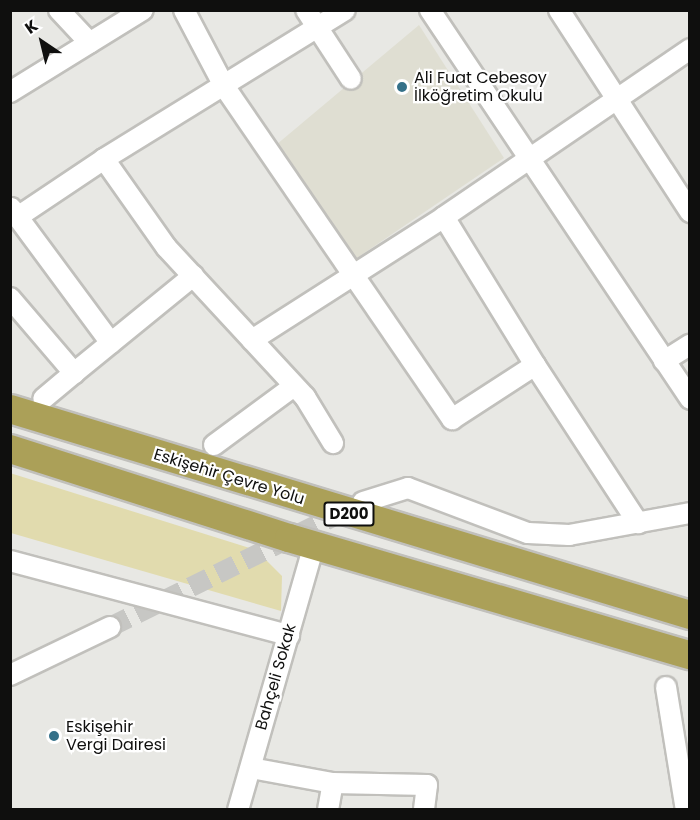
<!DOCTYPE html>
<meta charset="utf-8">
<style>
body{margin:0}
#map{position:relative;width:700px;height:820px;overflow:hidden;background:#e8e8e4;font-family:Poppins,sans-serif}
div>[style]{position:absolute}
.built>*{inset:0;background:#dfded2}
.green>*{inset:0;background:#e1dbae}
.minor-tunnel>*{height:20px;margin-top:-10px;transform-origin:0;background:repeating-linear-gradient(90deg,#c7c7c4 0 20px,transparent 0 30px)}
.roads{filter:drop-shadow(2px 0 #c1c0bc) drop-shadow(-2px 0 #c1c0bc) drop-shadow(0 2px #c1c0bc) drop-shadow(0 -2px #c1c0bc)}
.minor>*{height:20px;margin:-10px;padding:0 10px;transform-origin:10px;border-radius:10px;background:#fff}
.highway>*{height:28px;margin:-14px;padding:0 14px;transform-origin:14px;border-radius:14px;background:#aba058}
.dots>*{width:16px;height:16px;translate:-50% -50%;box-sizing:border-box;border:3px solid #fff;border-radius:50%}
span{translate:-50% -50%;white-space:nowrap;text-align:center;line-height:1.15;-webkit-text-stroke:4.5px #fff;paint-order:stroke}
.shield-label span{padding:2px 4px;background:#fff;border:2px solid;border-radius:4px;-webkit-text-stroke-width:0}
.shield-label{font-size:15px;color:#0f0f0e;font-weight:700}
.poi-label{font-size:16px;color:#0f0f0e}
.left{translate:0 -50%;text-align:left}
.street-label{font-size:16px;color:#0f0f0e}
.frame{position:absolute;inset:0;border:12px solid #0f0f0e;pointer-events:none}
.north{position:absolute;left:12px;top:12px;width:60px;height:60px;-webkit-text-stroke:4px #fff;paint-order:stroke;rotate:325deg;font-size:16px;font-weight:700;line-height:24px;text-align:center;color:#0f0f0e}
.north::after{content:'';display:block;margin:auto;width:21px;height:27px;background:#0f0f0e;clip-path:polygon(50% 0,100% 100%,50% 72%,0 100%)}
</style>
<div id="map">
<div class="built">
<i style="clip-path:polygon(419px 25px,504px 158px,351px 262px,270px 150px)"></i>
</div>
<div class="green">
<i style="clip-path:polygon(10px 473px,256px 550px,282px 576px,281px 611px,11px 533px)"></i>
</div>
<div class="minor-tunnel">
<i style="left:110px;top:627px;width:267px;rotate:-26.3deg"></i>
</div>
<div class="roads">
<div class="minor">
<i style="left:59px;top:10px;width:45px;rotate:46.8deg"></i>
<i style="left:184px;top:10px;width:86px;rotate:62.2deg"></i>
<i style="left:224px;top:86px;width:404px;rotate:55.6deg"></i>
<i style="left:452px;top:419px;width:99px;rotate:-33deg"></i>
<i style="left:535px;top:365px;width:189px;rotate:56.9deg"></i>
<i style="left:306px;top:10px;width:82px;rotate:56.9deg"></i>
<i style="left:430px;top:10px;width:468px;rotate:56.2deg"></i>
<i style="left:559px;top:10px;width:241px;rotate:57deg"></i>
<i style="left:10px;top:92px;width:156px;rotate:-31.7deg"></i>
<i style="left:104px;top:159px;width:108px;rotate:54.8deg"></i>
<i style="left:166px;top:247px;width:205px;rotate:47.2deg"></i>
<i style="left:305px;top:397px;width:54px;rotate:58.7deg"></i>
<i style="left:11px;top:208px;width:168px;rotate:53.5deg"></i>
<i style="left:19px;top:216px;width:102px;rotate:-33.8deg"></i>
<i style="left:104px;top:159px;width:283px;rotate:-31.7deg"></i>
<i style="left:444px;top:217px;width:174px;rotate:58.4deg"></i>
<i style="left:10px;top:298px;width:99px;rotate:49.5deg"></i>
<i style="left:74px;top:373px;width:40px;rotate:140deg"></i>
<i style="left:252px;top:340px;width:228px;rotate:-32.6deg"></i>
<i style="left:444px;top:217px;width:298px;rotate:-34.3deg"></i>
<i style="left:664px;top:361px;width:31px;rotate:-32deg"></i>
<i style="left:74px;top:373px;width:154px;rotate:-39.2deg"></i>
<i style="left:214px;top:445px;width:99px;rotate:-36.4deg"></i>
<i style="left:363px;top:502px;width:47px;rotate:-17.3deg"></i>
<i style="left:408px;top:488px;width:128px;rotate:20.6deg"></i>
<i style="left:528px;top:533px;width:41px;rotate:2.8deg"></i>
<i style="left:569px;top:535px;width:123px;rotate:-10.3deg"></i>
<i style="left:10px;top:561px;width:289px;rotate:14.9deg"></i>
<i style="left:10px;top:675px;width:111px;rotate:-25.6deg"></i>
<i style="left:666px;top:687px;width:125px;rotate:80.8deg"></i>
<i style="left:251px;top:768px;width:83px;rotate:10.4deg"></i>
<i style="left:333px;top:783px;width:94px;rotate:1.2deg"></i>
<i style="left:427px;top:785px;width:25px;rotate:97deg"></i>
<i style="left:238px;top:810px;width:276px;rotate:-74deg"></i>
<i style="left:328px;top:810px;width:27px;rotate:-80deg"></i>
</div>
<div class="highway">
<i style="left:10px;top:409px;width:711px;rotate:16.85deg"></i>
<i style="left:10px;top:449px;width:293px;rotate:17.7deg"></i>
<i style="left:289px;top:538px;width:418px;rotate:16.3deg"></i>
</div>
</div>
<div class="dots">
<i style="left:402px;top:87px;background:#357189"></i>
<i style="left:54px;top:736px;background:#357189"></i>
</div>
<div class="shield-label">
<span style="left:349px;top:514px">D200</span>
</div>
<div class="poi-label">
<span class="left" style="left:414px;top:87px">Ali Fuat Cebesoy<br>İlköğretim Okulu</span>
<span class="left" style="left:66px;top:736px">Eskişehir<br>Vergi Dairesi</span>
</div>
<div class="street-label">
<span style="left:229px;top:477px;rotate:17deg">Eskişehir Çevre Yolu</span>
<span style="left:276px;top:677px;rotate:-74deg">Bahçeli Sokak</span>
</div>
<div class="frame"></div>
<div class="north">K</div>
</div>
